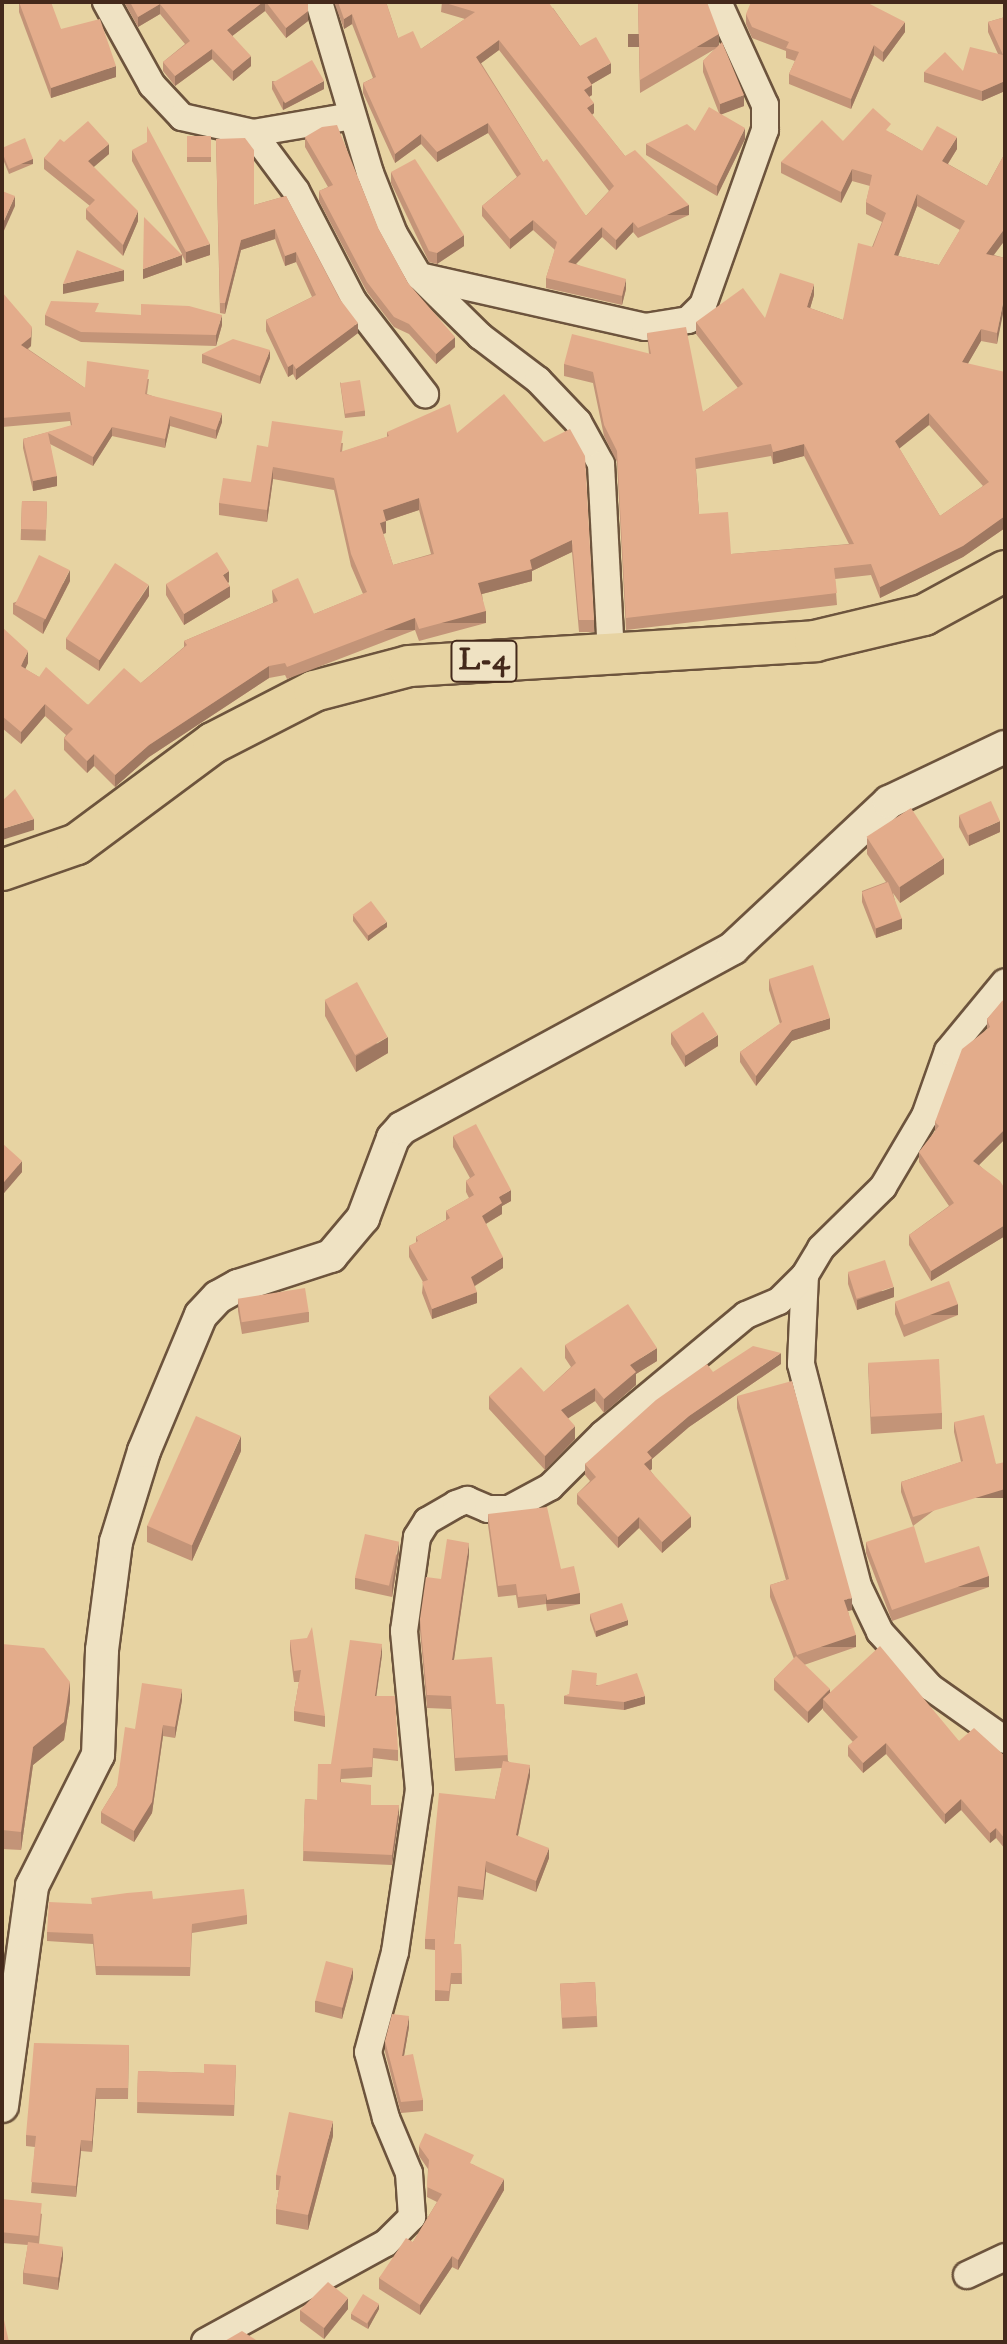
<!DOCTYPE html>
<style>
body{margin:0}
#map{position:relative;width:1007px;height:2344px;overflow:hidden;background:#e7d3a2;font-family:"IM FELL DW Pica",serif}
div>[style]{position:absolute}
.roads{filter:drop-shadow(2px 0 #6d543d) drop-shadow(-2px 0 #6d543d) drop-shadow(0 2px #6d543d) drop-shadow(0 -2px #6d543d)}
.minor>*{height:26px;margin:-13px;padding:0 13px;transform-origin:13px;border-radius:13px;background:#efe2c3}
.tertiary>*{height:32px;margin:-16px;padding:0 16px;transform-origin:16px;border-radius:16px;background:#efe2c3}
.primary>*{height:40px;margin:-20px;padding:0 20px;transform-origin:20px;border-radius:20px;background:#e7d3a2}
.wall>*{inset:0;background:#c39478;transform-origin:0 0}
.shaded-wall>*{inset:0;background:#9f7861;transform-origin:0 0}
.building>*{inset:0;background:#e3ac8b;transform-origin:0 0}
span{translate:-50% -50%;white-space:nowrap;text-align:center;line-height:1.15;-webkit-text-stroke:6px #efe2c3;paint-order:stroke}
.shield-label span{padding:2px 6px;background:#efe2c3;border:2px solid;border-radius:6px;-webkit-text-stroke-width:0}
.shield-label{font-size:30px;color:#44291b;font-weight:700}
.frame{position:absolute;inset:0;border:4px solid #44291b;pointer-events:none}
</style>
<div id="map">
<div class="roads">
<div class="minor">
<i style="left:106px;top:2px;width:95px;rotate:61deg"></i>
<i style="left:152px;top:85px;width:44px;rotate:46.8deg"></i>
<i style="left:182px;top:117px;width:73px;rotate:12.7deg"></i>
<i style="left:253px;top:133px;width:100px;rotate:-9.7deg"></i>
<i style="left:319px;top:2px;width:178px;rotate:73.4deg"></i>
<i style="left:370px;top:173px;width:66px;rotate:68.5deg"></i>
<i style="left:394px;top:234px;width:49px;rotate:59.2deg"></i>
<i style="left:419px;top:276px;width:86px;rotate:44.5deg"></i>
<i style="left:480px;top:336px;width:73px;rotate:37.2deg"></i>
<i style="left:538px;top:380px;width:58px;rotate:46.4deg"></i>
<i style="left:578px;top:422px;width:48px;rotate:61.3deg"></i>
<i style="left:601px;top:464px;width:188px;rotate:87deg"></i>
<i style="left:253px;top:133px;width:72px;rotate:53.4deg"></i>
<i style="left:296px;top:191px;width:124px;rotate:62.6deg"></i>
<i style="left:353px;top:301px;width:118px;rotate:52.3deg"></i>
<i style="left:419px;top:276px;width:232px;rotate:12.7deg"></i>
<i style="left:645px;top:327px;width:44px;rotate:-9.2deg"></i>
<i style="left:688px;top:320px;width:21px;rotate:-45deg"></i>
<i style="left:703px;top:305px;width:186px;rotate:-70.5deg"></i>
<i style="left:765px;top:130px;width:25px;rotate:-90deg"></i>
<i style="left:765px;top:105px;width:113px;rotate:-114.5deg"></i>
<i style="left:805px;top:1275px;width:89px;rotate:92.6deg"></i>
<i style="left:801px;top:1364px;width:229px;rotate:75.6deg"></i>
<i style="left:858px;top:1586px;width:51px;rotate:64.4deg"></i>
<i style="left:880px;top:1632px;width:74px;rotate:47.7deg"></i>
<i style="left:930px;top:1687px;width:92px;rotate:35.2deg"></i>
<i style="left:967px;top:2275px;width:42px;rotate:-25.3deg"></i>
<i style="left:205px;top:2342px;width:206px;rotate:-28.7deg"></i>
<i style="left:386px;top:2243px;width:37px;rotate:-45deg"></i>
<i style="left:412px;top:2217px;width:44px;rotate:-93.9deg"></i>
<i style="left:409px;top:2173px;width:60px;rotate:-112.7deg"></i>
<i style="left:386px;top:2118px;width:68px;rotate:-105.3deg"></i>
<i style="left:368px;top:2052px;width:104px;rotate:-74.9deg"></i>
<i style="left:395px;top:1952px;width:164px;rotate:-81.6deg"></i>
<i style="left:419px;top:1790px;width:160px;rotate:-95.4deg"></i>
<i style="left:404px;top:1631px;width:95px;rotate:-82.1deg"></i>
<i style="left:417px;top:1537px;width:19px;rotate:-58deg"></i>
<i style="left:427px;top:1521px;width:34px;rotate:-30deg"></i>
<i style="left:456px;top:1504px;width:12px;rotate:-20deg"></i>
<i style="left:467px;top:1500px;width:23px;rotate:23deg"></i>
<i style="left:488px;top:1509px;width:21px"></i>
<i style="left:509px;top:1509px;width:47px;rotate:-28.2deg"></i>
<i style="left:550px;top:1487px;width:75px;rotate:-45deg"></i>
<i style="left:603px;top:1434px;width:186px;rotate:-39.8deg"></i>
<i style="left:746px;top:1315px;width:36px;rotate:-23deg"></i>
<i style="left:779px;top:1301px;width:37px;rotate:-45deg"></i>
<i style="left:805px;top:1275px;width:31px;rotate:-59deg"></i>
<i style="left:821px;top:1248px;width:87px;rotate:-44.5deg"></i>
<i style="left:883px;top:1187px;width:82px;rotate:-59.4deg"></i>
<i style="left:925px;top:1116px;width:69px;rotate:-70.5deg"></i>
<i style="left:948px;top:1051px;width:89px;rotate:-50.4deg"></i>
</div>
<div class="tertiary">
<i style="left:2px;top:2106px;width:222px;rotate:-82.2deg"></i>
<i style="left:32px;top:1886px;width:147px;rotate:-63.3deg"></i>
<i style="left:98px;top:1755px;width:105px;rotate:-87.8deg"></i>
<i style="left:102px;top:1650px;width:109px;rotate:-82.6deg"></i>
<i style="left:116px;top:1542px;width:95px;rotate:-72.9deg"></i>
<i style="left:144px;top:1451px;width:147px;rotate:-67.3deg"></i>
<i style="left:201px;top:1315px;width:25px;rotate:-47deg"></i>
<i style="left:218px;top:1297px;width:23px;rotate:-29deg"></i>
<i style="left:238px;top:1286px;width:98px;rotate:-17.9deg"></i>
<i style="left:331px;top:1256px;width:50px;rotate:-49.9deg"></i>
<i style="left:363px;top:1218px;width:85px;rotate:-69.4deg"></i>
<i style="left:393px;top:1138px;width:13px;rotate:-48deg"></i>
<i style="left:402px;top:1128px;width:377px;rotate:-28.5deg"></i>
<i style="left:733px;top:948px;width:214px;rotate:-43.1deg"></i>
<i style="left:889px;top:802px;width:128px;rotate:-25.4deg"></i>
</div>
<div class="primary">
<i style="left:2px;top:870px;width:79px;rotate:-19.1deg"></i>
<i style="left:77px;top:844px;width:169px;rotate:-36.6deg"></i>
<i style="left:213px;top:743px;width:114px;rotate:-27.2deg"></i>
<i style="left:314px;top:691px;width:98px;rotate:-14.7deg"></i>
<i style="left:409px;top:666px;width:407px;rotate:-3.5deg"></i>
<i style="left:815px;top:641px;width:112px;rotate:-13.4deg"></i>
<i style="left:924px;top:615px;width:92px;rotate:-28.5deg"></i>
</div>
</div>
<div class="wall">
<i style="clip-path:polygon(19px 2px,61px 29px,116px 77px,51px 98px,19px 12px)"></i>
<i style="clip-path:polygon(124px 2px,308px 2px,308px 21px,286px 38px,265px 11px,232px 36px,251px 66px,233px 81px,212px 59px,175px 86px,163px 71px,163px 62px,185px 44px,160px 14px,138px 27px)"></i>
<i style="clip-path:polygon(evenodd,334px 2px,386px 2px,398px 38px,421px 49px,465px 19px,441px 12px,442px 2px,553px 8px,580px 46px,611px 73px,592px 84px,592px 95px,589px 97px,594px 113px,592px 115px,625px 156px,689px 215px,638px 238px,633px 232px,616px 250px,602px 237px,576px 264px,626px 289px,622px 305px,546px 288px,546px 278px,555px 250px,533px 230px,510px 249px,482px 216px,482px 206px,517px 177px,488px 133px,437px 162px,421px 144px,395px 163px,363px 93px,363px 83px,373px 78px,352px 24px,344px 29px,334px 2px,499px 50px,609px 191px,586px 216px,543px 162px,481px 63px,499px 50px)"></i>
<i style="clip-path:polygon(638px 2px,719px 45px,744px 106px,721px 114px,745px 139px,717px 196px,646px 155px,646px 144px,695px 131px,719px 113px,703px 72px,703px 61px,715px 49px,640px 93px)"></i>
<i style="clip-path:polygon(746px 14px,905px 32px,883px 62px,874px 55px,851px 109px,789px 84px,789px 74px,795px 61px,786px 58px,786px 51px,752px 38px,746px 24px)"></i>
<i style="clip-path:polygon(1005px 17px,1005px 91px,982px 101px,924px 82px,924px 72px,963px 71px,998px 54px,988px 32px,988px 22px)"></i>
<i style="clip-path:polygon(272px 81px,324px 89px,283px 110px,272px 89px)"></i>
<i style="clip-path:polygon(evenodd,891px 133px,922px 151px,957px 149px,948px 164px,987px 186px,1005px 153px,1005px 240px,994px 255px,1005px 258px,997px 344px,981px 341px,968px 363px,1005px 528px,963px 557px,880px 598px,871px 575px,835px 579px,837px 605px,626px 630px,617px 462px,604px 436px,593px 383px,564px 376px,564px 364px,649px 354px,647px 333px,703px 412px,738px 388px,696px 334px,696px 322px,765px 318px,814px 295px,810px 308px,843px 320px,882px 222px,866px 214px,866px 202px,870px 186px,852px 181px,841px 203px,781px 173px,781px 162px,843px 141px,891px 133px,917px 206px,960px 230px,939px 265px,898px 256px,917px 206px,891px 133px,929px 425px,983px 486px,940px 516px,899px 448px,929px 425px,891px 133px,771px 456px,773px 464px,804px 456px,849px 544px,731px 554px,699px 514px,696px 469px,771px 456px)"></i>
<i style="left:187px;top:136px;width:24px;height:26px"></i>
<i style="clip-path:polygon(305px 137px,379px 230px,408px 283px,455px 347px,436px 364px,409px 334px,394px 327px,367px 292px,319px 201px,319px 191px,328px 187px,305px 147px)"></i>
<i style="clip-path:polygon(216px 139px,254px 205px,286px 196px,358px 333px,296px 380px,293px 374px,288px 377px,266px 331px,266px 320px,312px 297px,296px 262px,285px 266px,275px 239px,241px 250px,225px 314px,220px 313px)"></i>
<i style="clip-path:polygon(64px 142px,109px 154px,93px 167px,138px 221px,123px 256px,86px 219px,86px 209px,90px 206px,44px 169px,44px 158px)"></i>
<i style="clip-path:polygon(2px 148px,33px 164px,9px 174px,2px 157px)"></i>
<i style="clip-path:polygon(132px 150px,210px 255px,186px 263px,182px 255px,182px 265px,143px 279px,182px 254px,132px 161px)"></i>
<i style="clip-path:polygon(391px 172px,464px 246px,437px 264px,429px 262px,391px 183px)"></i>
<i style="clip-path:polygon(2px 292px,31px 346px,28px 349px,85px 388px,149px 379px,147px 394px,222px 422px,216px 439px,170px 426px,165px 448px,112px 436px,93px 466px,50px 444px,57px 486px,33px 491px,23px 448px,23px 439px,71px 426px,70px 421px,2px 427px)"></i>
<i style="clip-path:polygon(99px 313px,222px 325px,216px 346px,81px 342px,45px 325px,45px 315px)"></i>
<i style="clip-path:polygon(202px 354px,270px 358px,260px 384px,202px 363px)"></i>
<i style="clip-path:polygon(340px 382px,365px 411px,365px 416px,345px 418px)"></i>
<i style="clip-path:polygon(evenodd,387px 432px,457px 433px,544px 442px,594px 620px,594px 632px,579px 632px,572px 552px,532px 571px,532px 581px,482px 594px,486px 623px,419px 641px,415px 630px,287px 679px,285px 675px,269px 678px,149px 757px,115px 787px,94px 766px,87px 773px,64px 750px,64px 738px,66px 735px,45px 716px,21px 744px,2px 728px,2px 627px,28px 663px,25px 669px,88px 705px,141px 683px,184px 647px,184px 641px,273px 603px,272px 590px,314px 614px,363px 594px,351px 566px,334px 490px,273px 479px,267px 522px,219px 515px,219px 503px,251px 482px,268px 447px,343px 443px,342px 452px,387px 437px,387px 432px,419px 510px,431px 554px,393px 565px,383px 534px,386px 533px,386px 521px,419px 510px)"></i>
<i style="left:22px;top:501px;width:25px;height:39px;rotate:2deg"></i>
<i style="clip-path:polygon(70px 581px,43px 634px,13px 614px,13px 603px)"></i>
<i style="clip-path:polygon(229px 582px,228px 583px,230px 597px,184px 625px,166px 595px,166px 584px)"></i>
<i style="clip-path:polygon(149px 596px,99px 671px,66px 649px,66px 638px)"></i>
<i style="clip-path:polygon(959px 816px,1000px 832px,969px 846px,959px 827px)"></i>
<i style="clip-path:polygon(867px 838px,944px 874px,900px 903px,893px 893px,902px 929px,876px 938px,862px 902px,862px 891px,886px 882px,867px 854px)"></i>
<i style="clip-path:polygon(353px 915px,387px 927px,368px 941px,353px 921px)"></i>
<i style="clip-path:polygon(769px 979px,830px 1029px,792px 1041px,756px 1086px,740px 1062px,740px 1052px,780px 1024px,769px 990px)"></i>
<i style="clip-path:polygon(1005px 999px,1005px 1139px,979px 1165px,1005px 1189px,1005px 1236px,931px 1281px,909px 1245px,909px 1235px,949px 1206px,919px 1162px,919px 1152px,935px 1132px,935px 1122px,987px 1030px,987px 1019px)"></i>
<i style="clip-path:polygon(325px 1000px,388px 1053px,356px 1072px,325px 1016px)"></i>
<i style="clip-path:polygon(671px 1033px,718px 1046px,685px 1067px,671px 1044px)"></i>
<i style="clip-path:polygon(453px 1136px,511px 1201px,502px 1206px,502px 1214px,486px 1224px,503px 1268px,475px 1286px,477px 1303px,432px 1319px,422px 1293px,423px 1282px,409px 1257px,409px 1246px,416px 1243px,416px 1237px,446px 1220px,446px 1211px,469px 1198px,466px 1192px,466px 1181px,470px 1178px,453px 1147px)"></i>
<i style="clip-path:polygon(2px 1143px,22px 1172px,4px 1193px,2px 1191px)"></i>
<i style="clip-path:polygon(848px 1273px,894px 1297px,857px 1310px,848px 1284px)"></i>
<i style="clip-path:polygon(238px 1300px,309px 1312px,309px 1322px,242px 1334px,238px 1311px)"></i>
<i style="clip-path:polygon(895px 1303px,958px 1315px,904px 1337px,895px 1314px)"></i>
<i style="clip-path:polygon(565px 1345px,657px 1361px,636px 1374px,636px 1385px,604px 1413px,595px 1401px,568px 1418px,575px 1439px,545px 1470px,489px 1409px,489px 1396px,544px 1392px,571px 1367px,565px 1358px)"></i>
<i style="clip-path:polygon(781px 1364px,689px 1427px,652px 1459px,652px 1469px,650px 1470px,691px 1527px,662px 1553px,639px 1528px,618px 1548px,577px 1504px,577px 1494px,590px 1481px,585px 1475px,585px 1464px,713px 1372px)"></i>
<i style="clip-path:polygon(868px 1364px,942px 1413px,942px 1429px,871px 1434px)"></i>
<i style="clip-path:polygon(737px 1396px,852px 1610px,848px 1611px,856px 1647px,804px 1665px,830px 1692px,959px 1741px,1005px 1756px,1005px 1849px,996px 1838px,990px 1843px,961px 1810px,945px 1824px,886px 1754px,863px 1773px,848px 1756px,848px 1746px,853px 1742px,823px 1710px,823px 1708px,808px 1723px,774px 1690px,774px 1679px,794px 1659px,770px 1597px,770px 1585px,786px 1580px,737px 1408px)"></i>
<i style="clip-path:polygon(954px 1422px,996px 1464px,913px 1526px,901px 1492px,901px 1482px,961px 1462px,954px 1432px)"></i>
<i style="clip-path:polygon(241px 1451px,192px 1561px,147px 1542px,147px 1526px)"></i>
<i style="clip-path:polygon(488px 1514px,561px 1569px,580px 1604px,547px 1611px,546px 1604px,518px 1608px,516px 1595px,498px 1597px,488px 1525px)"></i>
<i style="clip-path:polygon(866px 1542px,925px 1563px,989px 1587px,892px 1621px,866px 1553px)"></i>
<i style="clip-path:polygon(399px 1553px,392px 1597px,355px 1589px,355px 1578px)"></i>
<i style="clip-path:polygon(469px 1555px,454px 1660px,496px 1704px,504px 1704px,508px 1761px,530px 1776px,518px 1836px,549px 1858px,536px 1892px,486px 1872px,483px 1900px,458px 1897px,454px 1944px,461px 1944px,462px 1984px,451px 1984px,449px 2001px,435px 2001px,435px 1950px,425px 1949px,425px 1939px,495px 1799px,502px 1768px,455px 1771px,451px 1709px,427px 1708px,420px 1631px,420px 1619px,441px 1579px)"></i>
<i style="clip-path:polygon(590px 1614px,628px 1625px,596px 1637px,590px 1620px)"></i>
<i style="clip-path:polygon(290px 1640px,325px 1716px,325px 1727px,294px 1721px,294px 1711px,299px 1682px,294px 1682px,290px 1651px)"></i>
<i style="clip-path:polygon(2px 1644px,70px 1701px,64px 1740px,33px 1765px,21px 1850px,2px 1849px)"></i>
<i style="clip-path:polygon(382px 1655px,376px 1696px,398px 1750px,398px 1761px,373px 1758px,372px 1777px,341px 1779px,341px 1782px,371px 1805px,399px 1816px,392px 1865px,303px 1861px,305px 1799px,317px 1800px)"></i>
<i style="clip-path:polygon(597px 1685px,645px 1704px,624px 1710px,564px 1704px,564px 1696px)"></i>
<i style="clip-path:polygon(182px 1700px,175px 1738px,163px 1736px,152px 1813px,134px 1842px,101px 1823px,101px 1812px,117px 1786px,135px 1729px)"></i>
<i style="clip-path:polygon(153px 1899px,247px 1915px,247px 1924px,192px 1933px,190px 1976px,96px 1975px,93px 1944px,47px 1941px,47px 1932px,91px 1904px)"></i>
<i style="clip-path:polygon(353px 1978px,342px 2019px,315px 2012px,315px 2001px)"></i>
<i style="left:595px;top:1982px;width:45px;height:35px;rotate:87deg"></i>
<i style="clip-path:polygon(409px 2027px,404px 2056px,423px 2100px,423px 2111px,401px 2113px,385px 2052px,385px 2041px)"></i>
<i style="clip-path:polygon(129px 2045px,128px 2099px,96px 2099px,92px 2152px,81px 2151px,76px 2197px,31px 2193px,35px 2147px,26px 2146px,26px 2135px)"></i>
<i style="clip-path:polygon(236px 2065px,234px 2116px,137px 2113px,138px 2071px,204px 2073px)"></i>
<i style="clip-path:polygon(333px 2136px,308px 2230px,276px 2224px,276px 2209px,279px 2190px,276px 2190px,276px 2175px)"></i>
<i style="clip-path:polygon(419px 2146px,474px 2165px,504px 2190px,458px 2270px,452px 2267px,420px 2315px,379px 2289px,379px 2278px,413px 2242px,437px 2202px,427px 2197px,428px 2169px,419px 2156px)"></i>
<i style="clip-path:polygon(2px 2199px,42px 2214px,39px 2244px,63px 2258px,58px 2290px,23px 2284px,23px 2273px,28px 2245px,2px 2243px)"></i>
<i style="clip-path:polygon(348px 2309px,324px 2339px,300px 2321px,300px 2310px)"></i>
<i style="clip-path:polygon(379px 2309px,368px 2329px,351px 2319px,351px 2314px)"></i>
</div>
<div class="shaded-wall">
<i style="clip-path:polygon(263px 2px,265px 2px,265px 11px,227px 40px,227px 30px)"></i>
<i style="clip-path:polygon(160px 4px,160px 14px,138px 27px,138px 17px)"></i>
<i style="clip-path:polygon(308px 11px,308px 21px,286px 38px,286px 28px)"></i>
<i style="clip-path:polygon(352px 14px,352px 24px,344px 29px,344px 19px)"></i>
<i style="clip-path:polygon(905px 22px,905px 32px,883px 62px,883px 52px)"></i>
<i style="left:719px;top:34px;width:13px;height:91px;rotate:90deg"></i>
<i style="clip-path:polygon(499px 40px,499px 50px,476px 67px,476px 57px)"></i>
<i style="clip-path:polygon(874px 45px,874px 55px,851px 109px,851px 99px)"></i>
<i style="clip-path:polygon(212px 49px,212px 59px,175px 86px,175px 76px)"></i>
<i style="clip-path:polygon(251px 56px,251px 66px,233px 81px,233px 71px)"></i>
<i style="clip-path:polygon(611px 63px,611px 73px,587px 87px,587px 77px)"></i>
<i style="clip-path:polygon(116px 66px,116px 77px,51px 98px,51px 88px)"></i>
<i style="clip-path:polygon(324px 81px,324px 89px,283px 110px,283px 102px)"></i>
<i style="clip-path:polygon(1005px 81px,1005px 91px,982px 101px,982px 91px)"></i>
<i style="clip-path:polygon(592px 85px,592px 95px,584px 100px,584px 90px)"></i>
<i style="clip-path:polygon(744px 95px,744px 106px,720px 115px,720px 104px)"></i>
<i style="clip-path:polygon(594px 103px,594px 113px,587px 118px,587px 108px)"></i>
<i style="clip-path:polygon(488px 123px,488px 133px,437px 162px,437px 152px)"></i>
<i style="clip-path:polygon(745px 128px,745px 139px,717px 196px,717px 186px)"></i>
<i style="clip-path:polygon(421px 134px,421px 144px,395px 163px,395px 154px)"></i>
<i style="clip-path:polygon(957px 137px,957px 149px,942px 173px,942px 161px)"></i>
<i style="clip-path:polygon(109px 144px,109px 154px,88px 172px,88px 161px)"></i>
<i style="left:33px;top:159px;width:5px;height:26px;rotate:90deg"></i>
<i style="clip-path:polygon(852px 169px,852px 181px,841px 203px,841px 192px)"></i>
<i style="clip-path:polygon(917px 194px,917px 206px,894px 267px,894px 255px)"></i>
<i style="clip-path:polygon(15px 196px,15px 206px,2px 235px,2px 225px)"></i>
<i style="left:689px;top:205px;width:10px;height:56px;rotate:90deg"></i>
<i style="clip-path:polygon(138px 211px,138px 221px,123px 256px,123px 245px)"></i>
<i style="clip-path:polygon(533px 220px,533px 230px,510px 249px,510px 239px)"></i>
<i style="clip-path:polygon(633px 222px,633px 232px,616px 250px,616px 240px)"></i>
<i style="clip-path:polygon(602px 227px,602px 237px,568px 272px,568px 262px)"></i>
<i style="clip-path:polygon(1005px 228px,1005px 240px,986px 265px,986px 254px)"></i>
<i style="clip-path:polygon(275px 229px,275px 239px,241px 250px,225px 314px,225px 303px,241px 240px)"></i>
<i style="clip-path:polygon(464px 235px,464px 246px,437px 264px,437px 253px)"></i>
<i style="clip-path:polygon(210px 244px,210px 255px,186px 263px,186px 252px)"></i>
<i style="clip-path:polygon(296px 252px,296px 262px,285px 266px,285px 256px)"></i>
<i style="clip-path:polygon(182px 255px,182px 265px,143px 279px,143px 269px)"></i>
<i style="clip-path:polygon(124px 270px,124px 281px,63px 294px,63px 284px)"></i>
<i style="clip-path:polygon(626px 279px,626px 289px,622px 305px,622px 296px)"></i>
<i style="clip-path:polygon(814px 284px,814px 295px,807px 319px,807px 307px)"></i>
<i style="clip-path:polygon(1005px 293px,1005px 304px,997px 344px,997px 333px)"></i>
<i style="clip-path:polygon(222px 315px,222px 325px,216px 346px,216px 335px)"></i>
<i style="clip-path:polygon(358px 323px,358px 333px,296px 380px,296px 369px)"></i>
<i style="clip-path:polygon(32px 327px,31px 346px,21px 354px,21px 345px)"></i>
<i style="clip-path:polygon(981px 329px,981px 341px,962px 374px,962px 362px)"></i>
<i style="clip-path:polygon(455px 337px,455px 347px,436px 364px,436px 354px)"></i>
<i style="clip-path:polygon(270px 350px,270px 358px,260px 384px,260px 376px)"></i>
<i style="clip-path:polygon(293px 364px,293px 374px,288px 377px,288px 367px)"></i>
<i style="clip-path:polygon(222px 413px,222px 422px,216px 439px,216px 430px)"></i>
<i style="clip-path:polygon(929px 413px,929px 425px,895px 452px,895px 441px)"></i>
<i style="clip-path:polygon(170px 416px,170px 426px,165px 448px,165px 439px)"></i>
<i style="clip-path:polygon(112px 427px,112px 436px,93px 466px,93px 457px)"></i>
<i style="clip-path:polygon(804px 444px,804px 456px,773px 464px,773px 452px)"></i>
<i style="clip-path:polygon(273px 467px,273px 479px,267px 522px,267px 510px)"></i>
<i style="clip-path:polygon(57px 476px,57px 486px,33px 491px,33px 481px)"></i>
<i style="clip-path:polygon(419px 498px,419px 510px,383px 522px,383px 510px)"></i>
<i style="clip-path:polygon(1005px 516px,1005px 528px,963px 557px,880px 598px,880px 587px)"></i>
<i style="clip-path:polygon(386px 521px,386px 533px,380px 535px,380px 523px)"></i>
<i style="clip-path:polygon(572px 540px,572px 552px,532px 571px,532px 581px,478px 595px,478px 583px)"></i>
<i style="clip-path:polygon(70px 570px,70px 581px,43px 634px,43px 623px)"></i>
<i style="clip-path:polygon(229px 571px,229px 582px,223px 586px,223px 575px)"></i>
<i style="clip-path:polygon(149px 585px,149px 596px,99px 671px,99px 660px)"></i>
<i style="clip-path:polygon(230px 586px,230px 597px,184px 625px,184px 614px)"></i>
<i style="left:486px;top:611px;width:12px;height:69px;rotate:90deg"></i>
<i style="left:415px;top:618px;width:12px;height:137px;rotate:90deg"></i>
<i style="clip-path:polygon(28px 651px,28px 663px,21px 678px,21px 666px)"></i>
<i style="clip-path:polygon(269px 666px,269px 678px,149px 757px,115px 787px,115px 775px,149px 745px)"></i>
<i style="clip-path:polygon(45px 704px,45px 716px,21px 744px,21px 732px)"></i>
<i style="clip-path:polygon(94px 754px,94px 766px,87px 773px,87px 761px)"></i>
<i style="clip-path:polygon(34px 819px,34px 830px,2px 840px,2px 829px)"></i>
<i style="clip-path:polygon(1000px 821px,1000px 832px,969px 846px,969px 835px)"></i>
<i style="clip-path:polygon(944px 858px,944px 874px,900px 903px,900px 887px)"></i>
<i style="clip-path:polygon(902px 918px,902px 929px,876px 938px,876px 927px)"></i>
<i style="clip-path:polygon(387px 922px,387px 927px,368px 941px,368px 935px)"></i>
<i style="clip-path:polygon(830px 1018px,830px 1029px,792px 1041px,756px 1086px,756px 1076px,792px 1030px)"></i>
<i style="clip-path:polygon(718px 1035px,718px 1046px,685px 1067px,685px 1056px)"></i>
<i style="clip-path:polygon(388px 1037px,388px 1053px,356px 1072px,356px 1056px)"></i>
<i style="clip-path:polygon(1005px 1129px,1005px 1139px,973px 1171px,973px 1161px)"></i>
<i style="clip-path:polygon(22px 1161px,22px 1172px,4px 1193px,4px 1182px)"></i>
<i style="clip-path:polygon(511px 1190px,511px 1201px,502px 1206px,502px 1214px,482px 1226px,482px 1216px,499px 1197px)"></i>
<i style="clip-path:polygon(1005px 1225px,1005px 1236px,931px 1281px,931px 1271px)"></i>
<i style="clip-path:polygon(503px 1257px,503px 1268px,471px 1288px,471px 1277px)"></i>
<i style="clip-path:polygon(894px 1287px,894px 1297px,857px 1310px,857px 1300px)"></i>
<i style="clip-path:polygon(477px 1292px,477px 1303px,432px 1319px,432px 1309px)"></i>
<i style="left:958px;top:1304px;width:11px;height:58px;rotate:90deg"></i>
<i style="clip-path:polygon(657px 1348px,657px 1361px,636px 1374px,636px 1385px,604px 1413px,604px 1399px,630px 1365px)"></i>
<i style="clip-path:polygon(781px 1353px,781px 1364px,689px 1427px,652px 1459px,652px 1469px,644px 1475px,644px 1464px,647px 1452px,689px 1416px)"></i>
<i style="clip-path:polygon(595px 1388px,595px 1401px,561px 1423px,561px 1410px)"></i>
<i style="clip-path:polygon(575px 1426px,575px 1439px,545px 1470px,545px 1456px)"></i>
<i style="clip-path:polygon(241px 1436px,241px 1451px,192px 1561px,192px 1545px)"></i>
<i style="left:1005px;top:1489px;width:9px;height:96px;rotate:90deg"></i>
<i style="clip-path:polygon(691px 1516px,691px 1527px,662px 1553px,662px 1542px)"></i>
<i style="clip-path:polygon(639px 1517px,639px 1528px,618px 1548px,618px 1537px)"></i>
<i style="clip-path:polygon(399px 1542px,399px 1553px,392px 1597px,392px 1586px)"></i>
<i style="clip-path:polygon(469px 1543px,469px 1555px,452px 1673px,452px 1660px)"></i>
<i style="left:989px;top:1576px;width:11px;height:103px;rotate:90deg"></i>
<i style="left:580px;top:1593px;width:11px;height:34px;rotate:90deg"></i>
<i style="clip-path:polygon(852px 1598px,852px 1610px,844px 1612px,844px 1600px)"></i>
<i style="clip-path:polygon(628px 1620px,628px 1625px,596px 1637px,596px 1631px)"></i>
<i style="left:856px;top:1635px;width:12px;height:62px;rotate:90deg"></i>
<i style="clip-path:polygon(382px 1644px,382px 1655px,375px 1706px,375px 1696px)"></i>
<i style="clip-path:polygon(70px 1682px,70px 1701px,64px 1740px,33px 1765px,21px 1850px,21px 1832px,33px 1747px)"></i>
<i style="clip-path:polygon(182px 1689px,182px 1700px,175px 1738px,175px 1727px)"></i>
<i style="clip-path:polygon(830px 1689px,830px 1700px,823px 1699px,823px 1708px,808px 1723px,808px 1712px)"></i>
<i style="clip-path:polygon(645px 1696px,645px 1704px,624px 1710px,624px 1702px)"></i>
<i style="clip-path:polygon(163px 1725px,163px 1736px,152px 1813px,134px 1842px,134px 1831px)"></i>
<i style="clip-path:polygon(886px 1743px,886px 1754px,863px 1773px,863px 1763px)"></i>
<i style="clip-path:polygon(530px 1765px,530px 1776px,516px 1845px,516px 1835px)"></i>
<i style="clip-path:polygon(961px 1799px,961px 1810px,945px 1824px,945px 1814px)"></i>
<i style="clip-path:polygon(399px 1805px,399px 1816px,392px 1865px,392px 1855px)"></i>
<i style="clip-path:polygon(996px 1828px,996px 1838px,990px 1843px,990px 1833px)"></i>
<i style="clip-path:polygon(549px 1848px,549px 1858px,536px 1892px,536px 1881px)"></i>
<i style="clip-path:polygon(486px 1861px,486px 1872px,483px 1900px,483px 1890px)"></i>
<i style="clip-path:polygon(353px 1968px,353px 1978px,342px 2019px,342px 2008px)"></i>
<i style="clip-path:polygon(409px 2016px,409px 2027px,402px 2067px,402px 2056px)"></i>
<i style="clip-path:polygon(96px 2088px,96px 2099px,92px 2152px,92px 2141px)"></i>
<i style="clip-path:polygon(333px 2121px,333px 2136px,308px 2230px,308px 2215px)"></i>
<i style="clip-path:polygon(81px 2140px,81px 2151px,76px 2197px,76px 2186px)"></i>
<i style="clip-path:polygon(504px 2179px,504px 2190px,458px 2270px,458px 2260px)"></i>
<i style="clip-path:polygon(63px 2247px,63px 2258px,58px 2290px,58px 2279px)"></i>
<i style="clip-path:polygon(452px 2256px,452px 2267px,420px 2315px,420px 2305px)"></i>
<i style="clip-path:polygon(348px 2298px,348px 2309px,324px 2339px,324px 2328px)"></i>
<i style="clip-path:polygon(379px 2304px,379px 2309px,368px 2329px,368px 2323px)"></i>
</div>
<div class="building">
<i style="clip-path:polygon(19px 2px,51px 2px,61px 29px,100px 19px,116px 66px,51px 88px)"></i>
<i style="clip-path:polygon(130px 2px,263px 2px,227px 30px,251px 56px,233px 71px,212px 49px,175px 76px,163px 62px,190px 41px,160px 4px,138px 17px)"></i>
<i style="clip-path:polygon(266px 2px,308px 2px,308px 11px,286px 28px)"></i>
<i style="clip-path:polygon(evenodd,338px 2px,386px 2px,398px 38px,413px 31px,421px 49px,475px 12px,442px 2px,550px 2px,549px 3px,580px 46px,596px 37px,611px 63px,587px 77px,592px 85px,584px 90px,594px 103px,587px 108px,625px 156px,635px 150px,689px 205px,638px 228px,633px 222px,616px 240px,602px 227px,568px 262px,626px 279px,622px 296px,546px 278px,557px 242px,533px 220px,510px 239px,482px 206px,521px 174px,488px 123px,437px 152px,421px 134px,395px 154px,363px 83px,376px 77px,352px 14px,344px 19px,338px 2px,499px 40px,614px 186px,586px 216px,547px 159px,543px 162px,476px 57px,499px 40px)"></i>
<i style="clip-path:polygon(638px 2px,707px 2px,719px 34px,640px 80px)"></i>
<i style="clip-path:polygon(751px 2px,866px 2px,905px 22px,883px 52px,874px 45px,851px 99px,789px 74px,799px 52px,786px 48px,789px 42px,752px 27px,746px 14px)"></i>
<i style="clip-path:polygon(1005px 17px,1005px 81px,982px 91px,924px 72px,945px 52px,963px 71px,970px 47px,1003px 55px,988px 22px)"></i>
<i style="clip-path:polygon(722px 42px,744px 95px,720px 104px,703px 61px)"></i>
<i style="left:312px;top:60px;width:24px;height:45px;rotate:60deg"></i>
<i style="clip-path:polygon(709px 107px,745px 128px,717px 186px,646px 144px,687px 124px,695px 131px)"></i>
<i style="clip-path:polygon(evenodd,873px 108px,891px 124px,886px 130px,922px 151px,937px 126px,957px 137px,942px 161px,987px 186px,1005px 153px,1005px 228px,986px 254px,1005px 258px,1005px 293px,997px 333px,981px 329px,962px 362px,1005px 372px,1005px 500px,1003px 502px,1005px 504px,1005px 516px,963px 546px,880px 587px,871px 564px,834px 568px,837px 593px,626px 618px,617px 451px,604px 425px,593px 372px,564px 364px,572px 334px,651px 354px,647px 333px,686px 327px,703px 412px,743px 384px,696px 322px,743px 288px,765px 318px,780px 273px,814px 284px,807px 307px,843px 320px,858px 243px,873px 247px,886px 213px,866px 202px,872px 175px,852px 169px,841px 192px,781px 162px,822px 120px,843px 141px,873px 108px,917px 194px,965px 221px,939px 265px,894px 255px,917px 194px,873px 108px,929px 413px,989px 482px,940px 516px,895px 441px,929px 413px,873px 108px,771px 444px,773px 452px,804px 444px,854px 544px,731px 554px,728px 512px,699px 514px,695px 458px,771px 444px)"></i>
<i style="clip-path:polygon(88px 121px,109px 144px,88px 161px,138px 211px,123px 245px,86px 209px,95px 200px,44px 158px,60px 139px,64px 142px)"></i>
<i style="clip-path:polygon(337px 125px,379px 230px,408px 283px,455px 337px,436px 354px,409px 324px,394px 317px,367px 282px,319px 191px,333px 185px,305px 137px,322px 127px)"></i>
<i style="clip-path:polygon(147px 126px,210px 244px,186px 252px,132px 150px,147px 142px)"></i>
<i style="left:187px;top:136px;width:24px;height:21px"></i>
<i style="clip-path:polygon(25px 138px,33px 159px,9px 169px,2px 152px,2px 148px)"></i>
<i style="clip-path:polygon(245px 138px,254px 150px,254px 205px,286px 196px,339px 298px,358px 323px,296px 369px,293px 364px,288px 367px,266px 320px,316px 295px,296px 252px,285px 256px,275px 229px,241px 240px,225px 303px,220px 303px,216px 139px)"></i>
<i style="clip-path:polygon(415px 159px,464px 235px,437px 253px,429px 251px,391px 172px)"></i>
<i style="clip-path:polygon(2px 191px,15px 196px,2px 225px)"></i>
<i style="clip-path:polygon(144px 217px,182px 255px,143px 269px)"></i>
<i style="clip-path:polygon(77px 250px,124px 270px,63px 284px)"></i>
<i style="clip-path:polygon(2px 292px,32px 327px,31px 337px,21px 345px,85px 388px,87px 361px,149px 370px,145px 394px,222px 413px,216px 430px,170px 416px,165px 439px,112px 427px,93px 457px,48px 433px,57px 476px,33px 481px,23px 439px,72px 425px,70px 412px,2px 418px)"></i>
<i style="clip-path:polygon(51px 301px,99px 303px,95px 312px,141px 315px,141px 304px,189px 306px,222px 315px,216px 335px,81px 332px,45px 315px)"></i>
<i style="clip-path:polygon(233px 339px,270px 350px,260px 376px,202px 354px)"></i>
<i style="left:360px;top:380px;width:31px;height:20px;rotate:81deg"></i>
<i style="clip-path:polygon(evenodd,504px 394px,544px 442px,570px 429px,585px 456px,594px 620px,579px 620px,572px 540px,530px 560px,532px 569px,478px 583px,486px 611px,419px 629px,415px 618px,287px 667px,285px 663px,269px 666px,149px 745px,115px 775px,94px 754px,87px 761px,64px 738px,73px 729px,45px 704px,21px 732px,2px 716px,2px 627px,28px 651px,21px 666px,39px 677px,46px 667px,88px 705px,124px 668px,141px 683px,187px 645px,184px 641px,278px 601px,272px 590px,298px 578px,314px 614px,367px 592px,351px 554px,334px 478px,273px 467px,267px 510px,219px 503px,223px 478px,251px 482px,257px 445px,268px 447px,272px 421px,343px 431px,340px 452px,389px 436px,387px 432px,450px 404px,457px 433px,504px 394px,419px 498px,434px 554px,393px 565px,380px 523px,386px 521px,383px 510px,419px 498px)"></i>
<i style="left:22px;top:501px;width:25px;height:28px;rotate:2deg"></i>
<i style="clip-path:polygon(217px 552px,229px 571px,223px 575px,230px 586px,184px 614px,166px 584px)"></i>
<i style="left:39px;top:555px;width:34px;height:55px;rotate:26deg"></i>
<i style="left:115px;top:563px;width:40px;height:90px;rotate:33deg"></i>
<i style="clip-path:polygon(15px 789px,34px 819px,2px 829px,2px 801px)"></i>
<i style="left:991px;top:801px;width:22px;height:35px;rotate:66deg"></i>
<i style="left:911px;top:808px;width:60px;height:53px;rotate:57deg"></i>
<i style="left:888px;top:882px;width:39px;height:28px;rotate:69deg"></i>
<i style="left:371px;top:901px;width:26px;height:23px;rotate:53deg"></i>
<i style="clip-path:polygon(813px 965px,830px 1018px,792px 1030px,756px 1076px,740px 1052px,782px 1022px,769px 979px)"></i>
<i style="left:357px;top:982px;width:63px;height:37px;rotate:61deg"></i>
<i style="clip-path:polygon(1005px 999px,1005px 1129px,973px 1161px,1000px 1181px,1005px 1189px,1005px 1225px,931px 1271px,909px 1235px,954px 1203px,919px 1152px,939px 1126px,935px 1122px,962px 1049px,990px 1027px,987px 1019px,1002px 1001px)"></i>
<i style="left:703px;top:1012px;width:27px;height:38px;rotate:57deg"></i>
<i style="clip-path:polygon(476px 1124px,511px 1190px,499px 1197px,502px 1203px,482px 1216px,503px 1257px,471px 1277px,477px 1292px,432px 1309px,422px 1282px,428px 1280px,409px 1246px,418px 1241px,416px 1237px,450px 1218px,446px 1211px,474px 1195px,466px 1181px,475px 1175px,453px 1136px)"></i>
<i style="clip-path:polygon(2px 1143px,22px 1161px,4px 1182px,2px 1180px)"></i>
<i style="left:885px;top:1260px;width:28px;height:39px;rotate:72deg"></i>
<i style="left:949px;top:1281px;width:25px;height:58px;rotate:69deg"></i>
<i style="left:305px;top:1288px;width:24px;height:68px;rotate:81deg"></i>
<i style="clip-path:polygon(628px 1304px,657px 1348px,630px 1365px,636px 1372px,604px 1399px,595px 1388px,561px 1410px,575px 1426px,545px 1456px,489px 1396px,521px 1367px,544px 1392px,576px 1363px,565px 1345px)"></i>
<i style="clip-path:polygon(753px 1346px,781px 1353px,689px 1416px,647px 1452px,652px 1458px,644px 1464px,691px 1516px,662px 1542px,639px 1517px,618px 1537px,577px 1494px,596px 1477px,585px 1464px,656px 1400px,707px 1364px,713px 1372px)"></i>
<i style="left:939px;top:1359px;width:54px;height:71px;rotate:87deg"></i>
<i style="clip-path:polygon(792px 1381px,852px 1598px,844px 1600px,856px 1635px,797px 1655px,770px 1585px,789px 1579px,737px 1396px)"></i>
<i style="clip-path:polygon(984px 1415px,996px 1464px,1005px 1462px,1005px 1489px,913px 1517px,901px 1482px,963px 1461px,954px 1422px)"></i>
<i style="left:196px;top:1416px;width:49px;height:120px;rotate:24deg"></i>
<i style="clip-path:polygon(547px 1507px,561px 1569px,574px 1566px,580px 1593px,547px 1600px,546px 1594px,518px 1597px,516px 1584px,498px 1586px,488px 1514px)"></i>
<i style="clip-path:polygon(914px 1526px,925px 1563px,979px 1546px,989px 1576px,892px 1610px,866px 1542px)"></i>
<i style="left:365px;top:1534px;width:35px;height:45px;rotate:13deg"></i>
<i style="clip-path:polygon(447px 1539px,469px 1543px,452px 1660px,492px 1657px,496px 1704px,504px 1704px,508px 1755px,455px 1758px,451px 1696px,427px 1695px,420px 1619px,426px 1577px,441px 1579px)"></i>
<i style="left:622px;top:1603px;width:18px;height:34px;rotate:71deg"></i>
<i style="clip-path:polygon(312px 1627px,325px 1716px,294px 1711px,301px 1670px,294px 1671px,290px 1640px,307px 1638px)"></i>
<i style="clip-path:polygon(350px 1640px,382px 1644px,375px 1696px,395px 1696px,398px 1750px,373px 1748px,372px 1767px,341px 1769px,340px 1782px,371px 1785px,371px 1805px,399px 1805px,392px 1855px,303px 1851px,305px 1799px,317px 1800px,318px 1764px,331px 1764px)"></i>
<i style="clip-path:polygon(2px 1644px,44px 1648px,70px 1682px,64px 1722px,33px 1747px,21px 1832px,2px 1830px)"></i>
<i style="clip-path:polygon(880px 1646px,959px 1741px,974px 1728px,1005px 1756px,1005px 1839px,996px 1828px,990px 1833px,961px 1799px,945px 1814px,886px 1743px,863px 1763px,848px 1746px,858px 1737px,823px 1699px)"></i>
<i style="left:796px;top:1656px;width:47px;height:32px;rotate:44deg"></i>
<i style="clip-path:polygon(572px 1670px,597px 1673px,596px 1686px,637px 1673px,645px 1696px,624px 1702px,564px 1696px,569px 1694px)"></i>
<i style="clip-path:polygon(142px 1683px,182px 1689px,175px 1727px,163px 1725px,152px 1802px,134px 1831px,101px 1812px,117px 1786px,125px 1727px,135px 1729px)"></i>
<i style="clip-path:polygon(503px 1761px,530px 1765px,516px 1835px,549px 1848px,536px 1881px,486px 1861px,483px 1890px,458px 1886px,454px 1944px,461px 1944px,462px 1973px,451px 1973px,449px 1991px,435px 1990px,435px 1939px,425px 1939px,439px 1793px,495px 1799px)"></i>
<i style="clip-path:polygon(244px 1889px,247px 1915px,192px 1924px,190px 1967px,96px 1966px,93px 1934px,47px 1932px,49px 1902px,92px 1904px,91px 1898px,127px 1893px,152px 1891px,153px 1899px)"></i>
<i style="left:326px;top:1961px;width:28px;height:41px;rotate:15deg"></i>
<i style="left:595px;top:1982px;width:34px;height:35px;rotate:87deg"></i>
<i style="clip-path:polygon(392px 2014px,409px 2016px,402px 2056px,413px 2054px,423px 2100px,401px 2102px,385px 2041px)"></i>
<i style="clip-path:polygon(34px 2043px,129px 2045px,128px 2088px,96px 2088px,92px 2141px,81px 2140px,76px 2186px,31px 2182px,36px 2136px,26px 2135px)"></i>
<i style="clip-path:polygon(204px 2064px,236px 2065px,234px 2105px,137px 2102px,138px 2071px,204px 2073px)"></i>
<i style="clip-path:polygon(289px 2112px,333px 2121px,308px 2215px,276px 2209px,281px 2176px,276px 2175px)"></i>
<i style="clip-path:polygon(425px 2133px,474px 2155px,470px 2163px,504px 2179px,458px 2260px,452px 2256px,420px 2305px,379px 2278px,406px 2238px,413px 2242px,442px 2194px,427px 2187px,429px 2160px,419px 2146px)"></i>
<i style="left:2px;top:2199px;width:40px;height:33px;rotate:6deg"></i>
<i style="left:28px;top:2242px;width:35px;height:31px;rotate:8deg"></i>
<i style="clip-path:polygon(328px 2282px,348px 2298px,324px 2328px,300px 2310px)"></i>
<i style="left:363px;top:2294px;width:19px;height:23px;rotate:32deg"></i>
<i style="clip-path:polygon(2px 2311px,9px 2342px,2px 2342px)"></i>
<i style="clip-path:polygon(242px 2331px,259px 2342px,223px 2342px)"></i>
</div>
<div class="shield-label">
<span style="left:484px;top:661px">L-4</span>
</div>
<div class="frame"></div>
</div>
